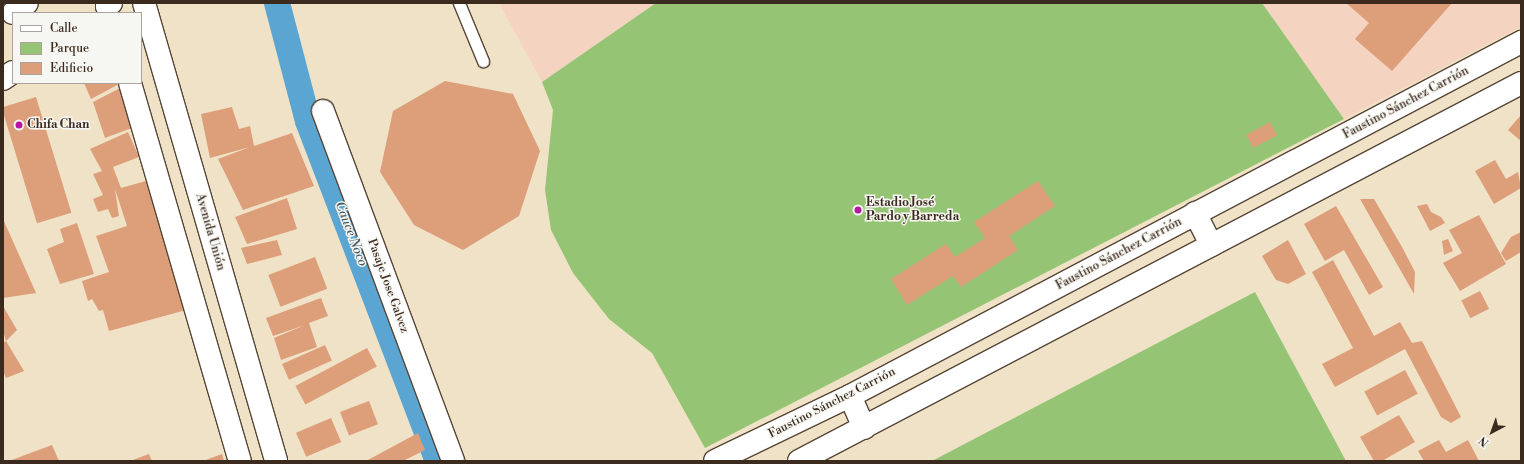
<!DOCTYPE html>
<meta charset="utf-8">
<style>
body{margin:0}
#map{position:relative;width:1524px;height:464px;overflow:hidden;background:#f0e2c6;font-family:"Libre Bodoni",serif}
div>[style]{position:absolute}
.built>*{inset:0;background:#f4d3c0}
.green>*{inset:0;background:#95c574}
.canal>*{height:26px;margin:-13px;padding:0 13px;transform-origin:13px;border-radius:13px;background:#5aa5d2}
.building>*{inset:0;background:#dd9e7a;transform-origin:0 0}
.roads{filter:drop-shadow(1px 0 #564637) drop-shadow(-1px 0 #564637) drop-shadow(0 1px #564637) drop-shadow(0 -1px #564637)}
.service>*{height:11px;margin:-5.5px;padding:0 5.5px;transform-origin:5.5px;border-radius:5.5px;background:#fff}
.minor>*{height:22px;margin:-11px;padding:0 11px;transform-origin:11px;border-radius:11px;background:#fff}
.secondary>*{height:22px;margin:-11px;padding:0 11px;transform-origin:11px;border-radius:11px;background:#fff}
.primary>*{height:22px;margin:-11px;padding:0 11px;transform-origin:11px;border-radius:11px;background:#fff}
.trunk>*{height:22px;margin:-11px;padding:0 11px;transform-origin:11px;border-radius:11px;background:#fff}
.dots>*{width:11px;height:11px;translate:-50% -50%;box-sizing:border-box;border:2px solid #f6f6f2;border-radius:50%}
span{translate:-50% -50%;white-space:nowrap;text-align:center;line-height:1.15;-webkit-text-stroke:3px #f6f6f2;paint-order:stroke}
.street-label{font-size:12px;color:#3b2a1e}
.poi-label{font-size:12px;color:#3b2a1e;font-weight:700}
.left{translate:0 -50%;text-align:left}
.water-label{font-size:13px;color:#475b66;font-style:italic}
.frame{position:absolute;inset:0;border:4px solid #3b2a1e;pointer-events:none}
.legend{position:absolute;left:12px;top:12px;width:130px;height:72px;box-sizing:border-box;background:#f6f6f2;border:1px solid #aba49d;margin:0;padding:5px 7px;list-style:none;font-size:12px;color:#3b2a1e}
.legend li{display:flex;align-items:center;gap:8px;height:20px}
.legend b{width:20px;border:1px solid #aba49d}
.north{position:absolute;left:1472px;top:412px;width:40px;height:40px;-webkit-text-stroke:3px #f6f6f2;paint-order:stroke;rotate:221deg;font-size:11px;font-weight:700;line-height:16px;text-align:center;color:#3b2a1e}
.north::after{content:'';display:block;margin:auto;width:14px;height:18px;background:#3b2a1e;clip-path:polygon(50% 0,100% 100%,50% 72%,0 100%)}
</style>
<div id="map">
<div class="built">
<i style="clip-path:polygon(499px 3px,656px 3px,542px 82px)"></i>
<i style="clip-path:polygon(1262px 3px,1521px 3px,1521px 27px,1344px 119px)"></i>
</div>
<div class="green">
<i style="clip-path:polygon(656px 3px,1262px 3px,1344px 119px,705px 448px,652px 353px,609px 319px,573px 273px,551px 230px,545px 190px,553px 110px,542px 82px)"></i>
<i style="clip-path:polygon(1255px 292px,1346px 461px,932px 461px)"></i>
</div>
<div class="canal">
<i style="left:277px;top:3px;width:122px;rotate:75.3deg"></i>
<i style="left:308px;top:121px;width:364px;rotate:69.1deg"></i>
</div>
<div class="building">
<i style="clip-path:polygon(1346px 3px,1452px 3px,1392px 71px,1355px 39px,1369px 23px)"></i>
<i style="clip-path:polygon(445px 81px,513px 94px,540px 151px,519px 216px,463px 250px,414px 225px,380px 172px,393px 111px)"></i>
<i style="clip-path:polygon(84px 83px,121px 83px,91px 99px)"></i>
<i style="clip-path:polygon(128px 84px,140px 125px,105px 138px,93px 102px)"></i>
<i style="left:36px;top:97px;width:121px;height:36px;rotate:73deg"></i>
<i style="clip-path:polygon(232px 107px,239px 129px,250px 126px,254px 146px,292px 133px,314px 186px,243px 210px,218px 159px,250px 147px,210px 158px,201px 114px)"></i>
<i style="clip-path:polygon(1521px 115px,1521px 141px,1508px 130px)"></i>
<i style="left:1270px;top:122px;width:15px;height:27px;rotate:62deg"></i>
<i style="clip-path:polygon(128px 132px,139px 157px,113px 167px,121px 188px,153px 179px,190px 309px,109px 331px,103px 310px,99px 311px,92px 299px,88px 301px,82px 281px,109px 272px,96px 236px,127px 226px,115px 189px,119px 216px,112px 218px,108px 209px,98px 212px,93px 199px,103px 195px,93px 174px,102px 171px,90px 149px)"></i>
<i style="clip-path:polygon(1495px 160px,1506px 179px,1518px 172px,1521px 188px,1494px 204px,1475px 171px)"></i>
<i style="clip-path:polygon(1038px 181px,1055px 206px,1009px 236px,1018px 250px,961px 287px,953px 276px,907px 305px,891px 279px,946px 244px,955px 257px,985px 238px,974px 222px)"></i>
<i style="clip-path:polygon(287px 198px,297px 229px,247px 244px,235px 217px)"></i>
<i style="clip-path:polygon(1360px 199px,1374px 199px,1402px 247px,1415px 272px,1414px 294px)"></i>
<i style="clip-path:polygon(1427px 204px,1431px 212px,1441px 217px,1445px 223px,1430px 231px,1417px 206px)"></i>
<i style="clip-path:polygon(1336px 206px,1383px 287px,1369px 295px,1344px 250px,1325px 261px,1304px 224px)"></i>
<i style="clip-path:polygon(1479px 215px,1506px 264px,1460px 291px,1443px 263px,1462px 253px,1449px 230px)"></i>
<i style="clip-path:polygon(3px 219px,36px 293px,3px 298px)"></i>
<i style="clip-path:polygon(77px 223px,94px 274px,60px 284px,47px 249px,64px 242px,60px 229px)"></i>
<i style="clip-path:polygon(1521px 232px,1521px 252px,1506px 261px,1501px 253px,1511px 237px)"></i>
<i style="clip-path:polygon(1448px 239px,1453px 251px,1444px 255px,1442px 241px)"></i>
<i style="clip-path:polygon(277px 240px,282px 255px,247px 264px,241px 248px)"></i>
<i style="clip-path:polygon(1288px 240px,1306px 274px,1288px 284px,1276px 280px,1262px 256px)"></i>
<i style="left:315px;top:257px;width:34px;height:50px;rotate:69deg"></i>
<i style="clip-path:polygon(1333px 260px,1374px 336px,1400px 322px,1412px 343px,1422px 341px,1461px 417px,1451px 423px,1441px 417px,1405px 349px,1335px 387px,1322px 364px,1353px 348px,1312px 272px)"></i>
<i style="left:1480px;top:291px;width:20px;height:21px;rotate:63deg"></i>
<i style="clip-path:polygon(321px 298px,328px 316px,309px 323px,317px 347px,281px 360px,274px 338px,305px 325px,273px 336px,266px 318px)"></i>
<i style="clip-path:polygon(3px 306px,17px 330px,6px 341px,3px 331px)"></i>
<i style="clip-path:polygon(6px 341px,24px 371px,6px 378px,3px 371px,3px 343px)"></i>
<i style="left:325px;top:345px;width:17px;height:47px;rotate:66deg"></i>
<i style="left:367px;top:348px;width:21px;height:81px;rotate:62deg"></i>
<i style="left:1405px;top:370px;width:27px;height:46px;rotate:62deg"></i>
<i style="left:369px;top:401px;width:25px;height:31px;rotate:69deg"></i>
<i style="clip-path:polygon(1399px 415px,1415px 442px,1382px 461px,1374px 461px,1360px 437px)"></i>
<i style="left:331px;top:418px;width:26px;height:38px;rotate:67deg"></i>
<i style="clip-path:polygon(418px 433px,425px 450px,403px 461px,366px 461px)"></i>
<i style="clip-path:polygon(1439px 440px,1446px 452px,1468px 440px,1479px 461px,1424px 461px,1418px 451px)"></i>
<i style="clip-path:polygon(52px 445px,59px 461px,9px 461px)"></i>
<i style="clip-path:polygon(149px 454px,152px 461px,130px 461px)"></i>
<i style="clip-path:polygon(222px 454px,224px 461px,203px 461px)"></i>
</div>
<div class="roads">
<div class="service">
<i style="left:459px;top:3px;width:63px;rotate:67.5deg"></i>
</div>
<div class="minor">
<i style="left:323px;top:111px;width:373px;rotate:69.6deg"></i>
<i style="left:1195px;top:213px;width:36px;rotate:63deg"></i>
<i style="left:850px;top:396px;width:35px;rotate:66deg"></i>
<i style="left:715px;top:461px;width:150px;rotate:-25.7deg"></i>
<i style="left:850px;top:396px;width:759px;rotate:-27.81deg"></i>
<i style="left:799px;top:461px;width:815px;rotate:-27.63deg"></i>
</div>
<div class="secondary">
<i style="left:144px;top:3px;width:477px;rotate:73.9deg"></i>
<i style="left:130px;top:83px;width:394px;rotate:73.8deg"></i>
</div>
<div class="primary">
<i style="left:13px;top:13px;width:17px;rotate:-36deg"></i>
<i style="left:3px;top:79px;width:12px;rotate:-35deg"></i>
</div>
<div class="trunk">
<i style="left:107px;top:3px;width:3px;rotate:90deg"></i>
<i style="left:107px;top:6px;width:5px;rotate:-37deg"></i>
</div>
</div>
<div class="dots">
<i style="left:19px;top:125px;background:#b5179e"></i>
<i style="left:858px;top:210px;background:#b5179e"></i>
</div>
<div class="street-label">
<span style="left:1406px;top:103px;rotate:-28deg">Faustino Sánchez Carrión</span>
<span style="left:210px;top:232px;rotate:74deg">Avenida Unión</span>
<span style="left:1119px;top:254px;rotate:-28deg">Faustino Sánchez Carrión</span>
<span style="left:388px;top:286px;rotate:70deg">Pasaje Jose Galvez</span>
<span style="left:832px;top:403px;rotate:-27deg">Faustino Sánchez Carrión</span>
</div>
<div class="poi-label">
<span class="left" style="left:27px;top:125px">Chifa Chan</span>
<span class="left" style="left:866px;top:210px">Estadio José<br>Pardo y Barreda</span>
</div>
<div class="water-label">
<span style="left:351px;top:234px;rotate:69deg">Cauce Noco</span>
</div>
<div class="frame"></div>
<ul class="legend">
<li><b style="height:5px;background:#fff"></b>Calle</li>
<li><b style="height:11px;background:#95c574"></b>Parque</li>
<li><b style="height:11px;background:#dd9e7a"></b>Edificio</li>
</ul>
<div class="north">N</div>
</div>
